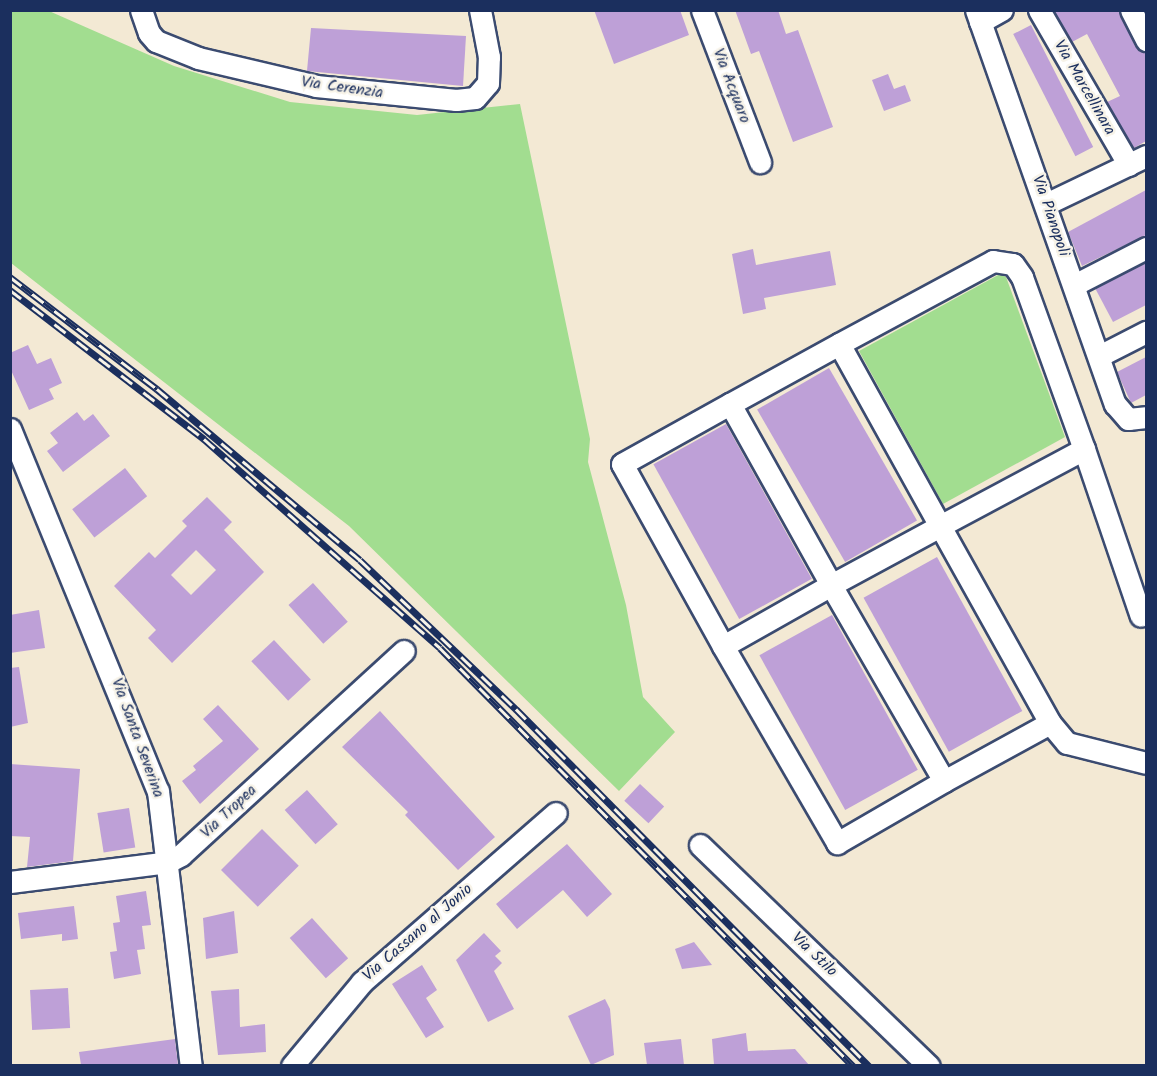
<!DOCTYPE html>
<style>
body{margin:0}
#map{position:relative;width:1157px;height:1076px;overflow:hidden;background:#f3e9d4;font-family:Kalam,sans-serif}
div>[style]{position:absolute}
.green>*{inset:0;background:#a2dd90}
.building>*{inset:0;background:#bea0d7;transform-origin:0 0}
.roads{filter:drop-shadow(2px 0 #3b4b70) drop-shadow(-2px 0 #3b4b70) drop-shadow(0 2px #3b4b70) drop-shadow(0 -2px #3b4b70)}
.minor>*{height:21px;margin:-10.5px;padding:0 10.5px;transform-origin:10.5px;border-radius:10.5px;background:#fff}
.rail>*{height:7px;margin-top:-3.5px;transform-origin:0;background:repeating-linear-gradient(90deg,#f7f3e8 0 14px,#1b2f5e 0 28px);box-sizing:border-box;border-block:2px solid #1b2f5e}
span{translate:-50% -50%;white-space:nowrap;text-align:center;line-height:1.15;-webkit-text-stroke:5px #f7f3e8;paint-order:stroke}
.street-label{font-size:16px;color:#1b2f5e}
.frame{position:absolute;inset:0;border:12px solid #1b2f5e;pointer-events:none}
</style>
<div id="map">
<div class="green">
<i style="clip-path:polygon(10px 11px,49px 11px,174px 66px,290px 102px,417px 115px,520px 104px,590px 439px,588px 462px,626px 605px,643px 697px,675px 732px,619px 791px,349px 526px,11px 263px)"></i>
<i style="clip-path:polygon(1000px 274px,1006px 277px,1065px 437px,943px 504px,859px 351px)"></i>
</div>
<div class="building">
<i style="clip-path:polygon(594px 10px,680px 10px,689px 35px,614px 64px)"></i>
<i style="clip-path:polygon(735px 10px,778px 10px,786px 34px,798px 30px,833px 127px,793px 142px,759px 51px,751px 54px)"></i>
<i style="clip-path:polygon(1054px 10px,1118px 10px,1135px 46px,1146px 53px,1146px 141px,1134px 148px,1107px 102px,1120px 96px,1087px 34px,1072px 42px)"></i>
<i style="left:1031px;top:25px;width:137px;height:20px;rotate:63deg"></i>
<i style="clip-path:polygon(311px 28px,466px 36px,463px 86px,307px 71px)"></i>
<i style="clip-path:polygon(888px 74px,894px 89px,905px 85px,911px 101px,884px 111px,872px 80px)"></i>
<i style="clip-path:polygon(1146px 190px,1146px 235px,1082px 266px,1068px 232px)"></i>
<i style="clip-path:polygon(753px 249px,756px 265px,830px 251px,836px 285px,764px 298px,766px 309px,743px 314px,732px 254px)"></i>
<i style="clip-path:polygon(1146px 262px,1146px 305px,1113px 322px,1095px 288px)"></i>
<i style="clip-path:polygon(28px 345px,37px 364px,51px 358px,62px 383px,49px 389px,54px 399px,29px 410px,10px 368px,10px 353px)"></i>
<i style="clip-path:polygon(1146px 357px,1146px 395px,1131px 403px,1117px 372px)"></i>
<i style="left:829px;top:368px;width:176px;height:83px;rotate:60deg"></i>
<i style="clip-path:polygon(77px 412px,84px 421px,93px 414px,110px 436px,63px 472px,47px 451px,58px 443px,50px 433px)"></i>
<i style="left:726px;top:424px;width:177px;height:83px;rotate:61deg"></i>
<i style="left:125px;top:468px;width:36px;height:67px;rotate:52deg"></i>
<i style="clip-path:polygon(evenodd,207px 497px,232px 522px,224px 530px,264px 572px,172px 663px,148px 638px,156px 630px,114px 586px,149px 552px,155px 558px,187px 526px,182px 521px,207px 497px,196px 550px,216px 570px,191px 595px,171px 575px,196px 550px)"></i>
<i style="left:937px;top:557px;width:176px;height:84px;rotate:61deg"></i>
<i style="left:313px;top:583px;width:52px;height:33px;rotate:48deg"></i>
<i style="clip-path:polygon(39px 610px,45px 648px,10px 653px,10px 615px)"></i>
<i style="left:832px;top:615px;width:177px;height:83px;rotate:61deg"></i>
<i style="left:274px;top:640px;width:54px;height:31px;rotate:47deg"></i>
<i style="clip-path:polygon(19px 667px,28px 723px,10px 727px,10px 668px)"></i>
<i style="clip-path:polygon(218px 705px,259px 749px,200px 804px,182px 781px,196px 770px,193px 766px,223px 741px,203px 719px)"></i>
<i style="clip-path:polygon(380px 711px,495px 837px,458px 870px,405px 815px,408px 812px,342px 747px)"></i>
<i style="clip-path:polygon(10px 764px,80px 769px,73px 861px,27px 867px,30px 837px,10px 836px)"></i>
<i style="left:640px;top:784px;width:33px;height:23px;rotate:43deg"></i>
<i style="left:307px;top:790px;width:46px;height:30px;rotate:48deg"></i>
<i style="left:129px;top:808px;width:40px;height:32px;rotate:81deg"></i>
<i style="left:262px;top:829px;width:52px;height:58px;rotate:45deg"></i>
<i style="clip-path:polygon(567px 844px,612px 894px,587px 917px,563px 890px,517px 929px,496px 904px)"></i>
<i style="clip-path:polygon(146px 891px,151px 925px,142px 926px,145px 949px,137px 950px,141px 974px,114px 979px,110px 952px,117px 951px,113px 923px,120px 922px,116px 896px)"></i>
<i style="clip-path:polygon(74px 906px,78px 939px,62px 941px,62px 934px,21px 939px,18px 913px)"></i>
<i style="clip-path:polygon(234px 911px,238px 953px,206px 959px,203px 918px)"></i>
<i style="left:312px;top:918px;width:54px;height:30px;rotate:48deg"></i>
<i style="clip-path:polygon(484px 933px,501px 951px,495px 956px,502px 963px,494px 971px,514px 1009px,488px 1022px,456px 960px)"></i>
<i style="clip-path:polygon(694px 942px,712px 965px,682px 969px,675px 949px)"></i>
<i style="clip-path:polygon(422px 965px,437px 990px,426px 998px,444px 1027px,426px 1038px,392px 984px)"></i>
<i style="left:68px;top:988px;width:40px;height:38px;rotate:87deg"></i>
<i style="clip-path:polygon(239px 989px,240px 1027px,265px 1024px,266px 1052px,218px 1055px,211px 991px)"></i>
<i style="clip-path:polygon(605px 999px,610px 1009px,614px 1055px,591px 1065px,568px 1016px)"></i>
<i style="clip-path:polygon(746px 1033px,748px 1051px,795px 1049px,809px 1065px,714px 1065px,712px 1039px)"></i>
<i style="clip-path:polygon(175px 1039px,178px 1065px,81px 1065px,79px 1052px)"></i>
<i style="clip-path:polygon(681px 1039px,684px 1065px,647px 1065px,644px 1043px)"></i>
</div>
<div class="roads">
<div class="minor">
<i style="left:141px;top:10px;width:24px;rotate:71deg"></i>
<i style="left:149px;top:33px;width:11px;rotate:49deg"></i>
<i style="left:156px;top:41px;width:45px;rotate:22deg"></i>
<i style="left:198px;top:58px;width:121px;rotate:13.3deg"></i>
<i style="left:316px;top:86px;width:141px;rotate:5.7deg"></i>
<i style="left:456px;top:100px;width:19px;rotate:-6deg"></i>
<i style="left:475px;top:98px;width:20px;rotate:-49deg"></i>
<i style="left:488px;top:83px;width:26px;rotate:-88deg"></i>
<i style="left:489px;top:57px;width:48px;rotate:-100.8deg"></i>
<i style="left:702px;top:10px;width:163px;rotate:69.1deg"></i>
<i style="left:976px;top:10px;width:418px;rotate:70.6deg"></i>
<i style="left:1115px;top:404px;width:20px;rotate:49deg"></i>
<i style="left:1128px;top:419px;width:18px;rotate:-6deg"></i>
<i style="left:1039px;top:10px;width:179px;rotate:59.9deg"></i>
<i style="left:1131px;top:10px;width:34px;rotate:63deg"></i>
<i style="left:980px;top:22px;width:25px;rotate:-29deg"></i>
<i style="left:1046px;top:204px;width:111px;rotate:-25.6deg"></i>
<i style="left:1074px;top:285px;width:81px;rotate:-27.2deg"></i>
<i style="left:1099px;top:356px;width:53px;rotate:-27.1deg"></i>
<i style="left:730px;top:404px;width:207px;rotate:60.8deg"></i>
<i style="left:831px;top:585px;width:124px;rotate:150.5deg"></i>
<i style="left:723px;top:646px;width:208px;rotate:-119deg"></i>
<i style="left:622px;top:464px;width:124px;rotate:-29.1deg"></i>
<i style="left:730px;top:404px;width:124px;rotate:-28.8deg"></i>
<i style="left:10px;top:429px;width:391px;rotate:67.8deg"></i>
<i style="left:158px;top:791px;width:277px;rotate:83.2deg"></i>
<i style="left:1084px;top:449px;width:163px;rotate:151.9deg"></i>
<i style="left:940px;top:526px;width:208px;rotate:-119deg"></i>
<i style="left:839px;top:344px;width:175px;rotate:-28.3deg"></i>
<i style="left:993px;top:261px;width:20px;rotate:9deg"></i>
<i style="left:1013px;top:264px;width:16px;rotate:55deg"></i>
<i style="left:1022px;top:277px;width:183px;rotate:70.2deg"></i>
<i style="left:1084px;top:449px;width:176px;rotate:71.2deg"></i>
<i style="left:723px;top:646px;width:228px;rotate:59.9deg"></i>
<i style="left:837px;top:843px;width:124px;rotate:-30.1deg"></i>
<i style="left:944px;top:781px;width:226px;rotate:-120deg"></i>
<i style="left:831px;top:585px;width:124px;rotate:-28.4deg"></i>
<i style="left:940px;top:526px;width:226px;rotate:60.8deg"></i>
<i style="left:1050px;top:723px;width:121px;rotate:151.3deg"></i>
<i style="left:1050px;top:723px;width:26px;rotate:50deg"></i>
<i style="left:1067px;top:743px;width:81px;rotate:14.2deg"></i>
<i style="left:700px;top:845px;width:318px;rotate:44deg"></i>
<i style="left:10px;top:882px;width:159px;rotate:-7.2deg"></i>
<i style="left:168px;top:862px;width:15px;rotate:-28deg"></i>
<i style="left:181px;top:855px;width:302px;rotate:-42.5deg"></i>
<i style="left:292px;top:1066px;width:109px;rotate:-50.2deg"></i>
<i style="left:362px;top:982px;width:257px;rotate:-41.1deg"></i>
</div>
</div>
<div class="rail">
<i style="left:10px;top:277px;width:185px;rotate:37.3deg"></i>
<i style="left:157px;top:389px;width:265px;rotate:40.1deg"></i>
<i style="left:360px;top:560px;width:216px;rotate:43.7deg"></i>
<i style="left:516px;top:709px;width:502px;rotate:45.32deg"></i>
<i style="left:10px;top:290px;width:245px;rotate:37.5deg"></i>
<i style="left:204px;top:439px;width:315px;rotate:41.5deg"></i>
<i style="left:440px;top:648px;width:588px;rotate:45.34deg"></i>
</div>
<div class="street-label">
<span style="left:731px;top:86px;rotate:69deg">Via Acquaro</span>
<span style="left:342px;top:88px;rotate:8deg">Via Cerenzia</span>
<span style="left:1084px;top:88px;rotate:60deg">Via Marcellinara</span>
<span style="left:1050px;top:216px;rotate:71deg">Via Pianopoli</span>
<span style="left:137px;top:738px;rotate:70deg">Via Santa Severina</span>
<span style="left:229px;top:812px;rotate:-43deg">Via Tropea</span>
<span style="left:418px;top:933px;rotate:-41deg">Via Cassano al Jonio</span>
<span style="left:814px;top:955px;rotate:44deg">Via Stilo</span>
</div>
<div class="frame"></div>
</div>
